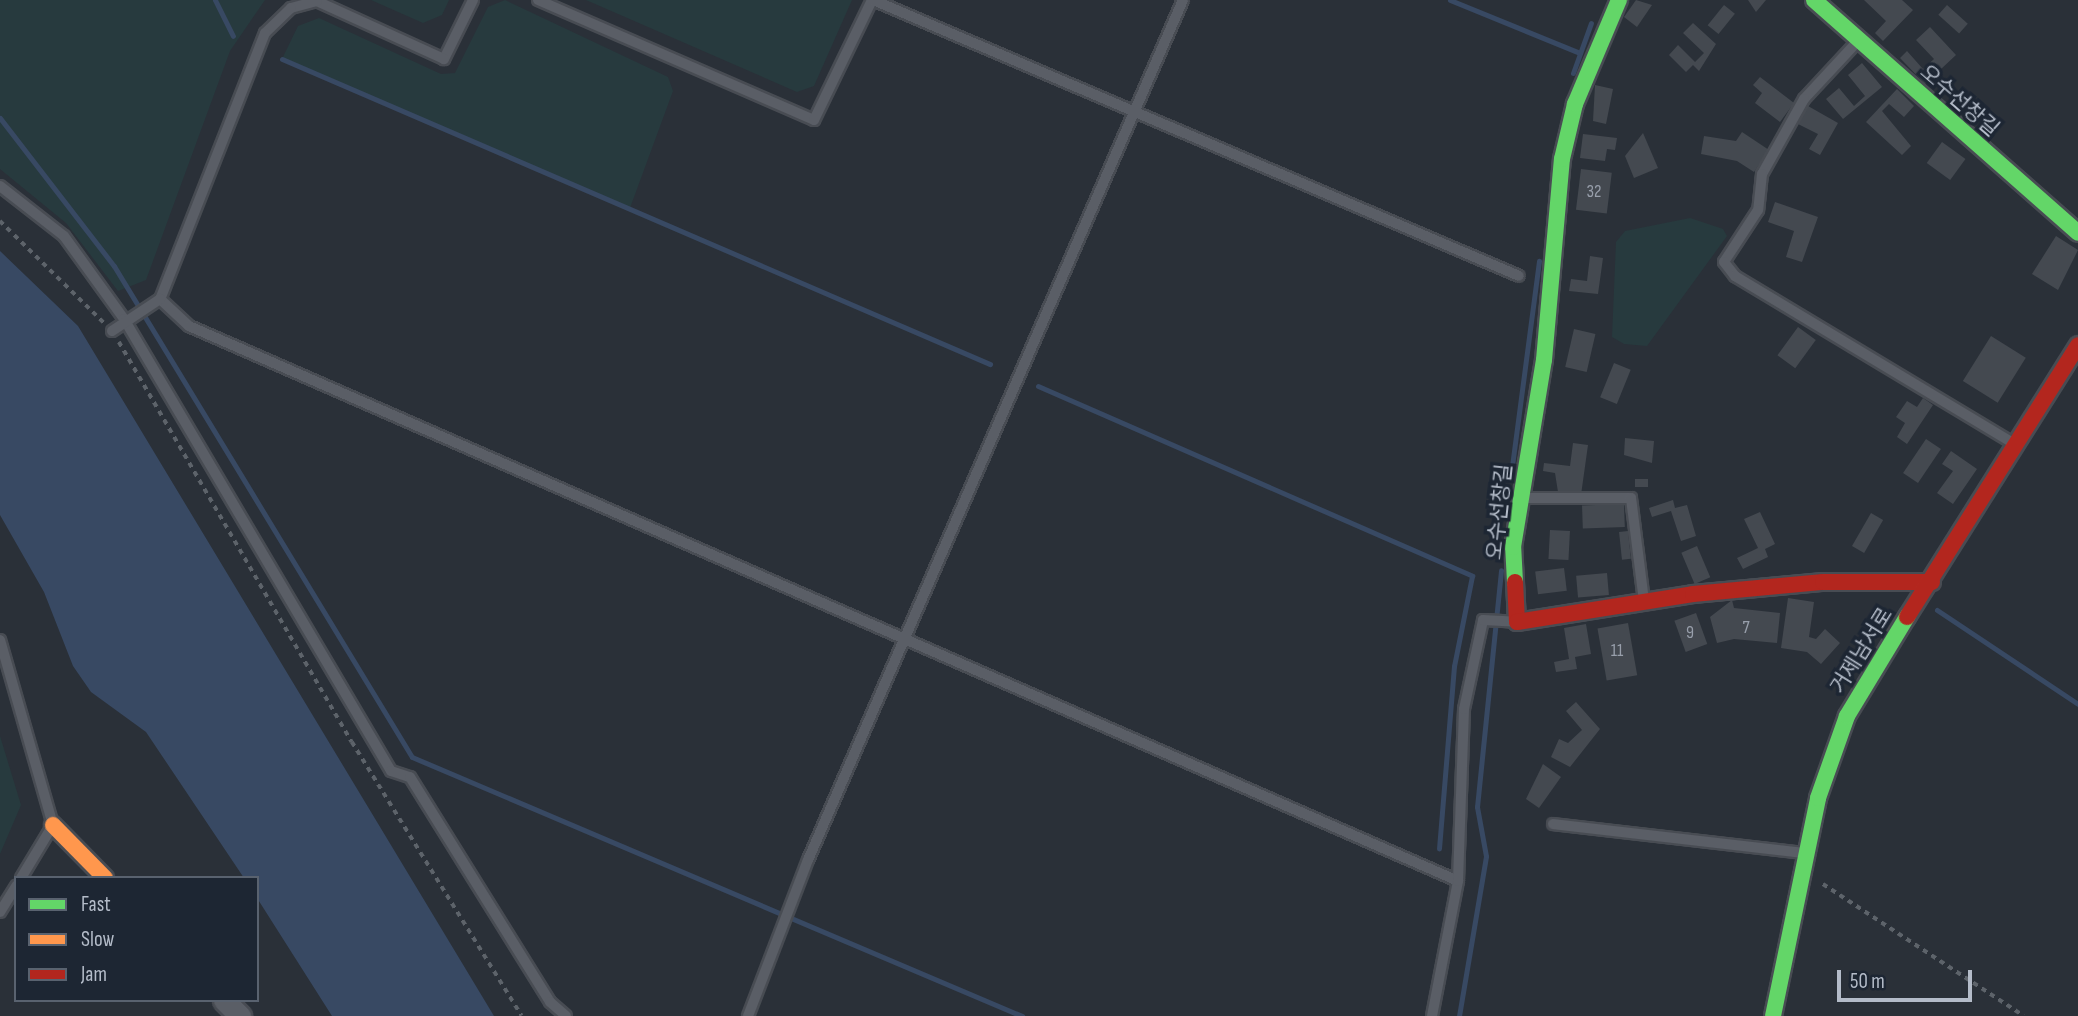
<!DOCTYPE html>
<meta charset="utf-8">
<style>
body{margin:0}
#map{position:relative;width:2078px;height:1016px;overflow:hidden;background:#2a3038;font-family:"Sofia Sans Condensed","Noto Sans KR",sans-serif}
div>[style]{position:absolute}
.green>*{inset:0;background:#273a3e}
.water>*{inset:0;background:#384963}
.stream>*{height:5px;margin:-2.5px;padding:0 2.5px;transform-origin:2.5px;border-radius:2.5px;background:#384963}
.building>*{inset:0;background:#444950;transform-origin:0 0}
.path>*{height:3.5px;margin-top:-1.75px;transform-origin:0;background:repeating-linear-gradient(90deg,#5d636a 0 5px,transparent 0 10px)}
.roads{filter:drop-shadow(2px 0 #484c53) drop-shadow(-2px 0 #484c53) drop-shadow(0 2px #484c53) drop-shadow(0 -2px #484c53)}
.lane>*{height:10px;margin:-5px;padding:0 5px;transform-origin:5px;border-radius:5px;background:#5a5e66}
.street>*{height:21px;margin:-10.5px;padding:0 10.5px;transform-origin:10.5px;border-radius:10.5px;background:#5a5e66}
.fast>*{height:16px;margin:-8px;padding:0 8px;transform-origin:8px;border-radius:8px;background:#63d668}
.slow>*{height:16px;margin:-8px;padding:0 8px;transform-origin:8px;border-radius:8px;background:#ff974d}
.jam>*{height:16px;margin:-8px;padding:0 8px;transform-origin:8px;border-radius:8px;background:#b3261e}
span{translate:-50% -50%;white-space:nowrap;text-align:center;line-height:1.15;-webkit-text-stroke:7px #1d2633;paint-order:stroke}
.number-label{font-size:18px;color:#989fab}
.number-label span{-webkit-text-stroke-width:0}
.street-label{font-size:21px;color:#b4bcc9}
.legend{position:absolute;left:14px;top:876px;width:245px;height:126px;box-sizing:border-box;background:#1d2633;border:2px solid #59626f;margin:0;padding:9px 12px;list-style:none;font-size:21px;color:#b4bcc9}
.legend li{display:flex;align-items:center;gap:14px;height:35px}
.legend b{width:35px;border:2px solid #59626f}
.scale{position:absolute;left:1837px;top:970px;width:135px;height:32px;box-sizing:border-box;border:4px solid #b4bcc9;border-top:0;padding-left:9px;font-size:21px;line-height:24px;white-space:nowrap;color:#b4bcc9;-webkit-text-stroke:5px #1d2633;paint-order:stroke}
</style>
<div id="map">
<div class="green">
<i style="clip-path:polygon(0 0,265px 0,230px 51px,146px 280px,118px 291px,66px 223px,0 169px)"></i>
<i style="clip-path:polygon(371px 0,449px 0,442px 15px,423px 23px)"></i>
<i style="clip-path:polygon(505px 0,668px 77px,673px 91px,630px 208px,282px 59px,298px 26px,319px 18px,441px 74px,455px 73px,488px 7px)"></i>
<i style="clip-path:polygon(586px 0,852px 0,814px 86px,797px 92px)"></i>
<i style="clip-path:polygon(1690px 218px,1723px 229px,1727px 236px,1647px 346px,1624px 344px,1612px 337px,1616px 242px,1625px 231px)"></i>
<i style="clip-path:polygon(0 736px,21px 805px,0 854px)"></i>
</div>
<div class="water">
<i style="clip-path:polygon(0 251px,78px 326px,494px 1016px,332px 1016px,257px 898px,257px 878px,244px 878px,146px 732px,91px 692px,73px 666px,44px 592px,0 515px)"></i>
</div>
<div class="stream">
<i style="left:215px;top:0;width:40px;rotate:63.4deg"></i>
<i style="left:1450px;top:0;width:140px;rotate:22.2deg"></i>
<i style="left:282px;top:59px;width:771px;rotate:23.31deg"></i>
<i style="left:1573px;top:73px;width:53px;rotate:-70.2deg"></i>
<i style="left:0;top:118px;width:187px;rotate:52.4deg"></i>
<i style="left:114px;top:266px;width:574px;rotate:58.75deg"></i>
<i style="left:412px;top:757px;width:663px;rotate:23.01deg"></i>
<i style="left:1038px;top:386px;width:474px;rotate:23.6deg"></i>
<i style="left:1472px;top:576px;width:92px;rotate:101.3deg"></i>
<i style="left:1454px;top:666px;width:183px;rotate:94.7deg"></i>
<i style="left:1512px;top:466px;width:207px;rotate:-82.5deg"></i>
<i style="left:1937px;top:610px;width:169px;rotate:33.7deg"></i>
<i style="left:1459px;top:1016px;width:162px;rotate:-80.4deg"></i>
<i style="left:1486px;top:856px;width:50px;rotate:-100.4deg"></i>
<i style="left:1477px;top:807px;width:238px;rotate:-84.2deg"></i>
</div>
<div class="building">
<i style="clip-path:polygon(1636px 0,1652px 5px,1637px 27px,1624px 17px)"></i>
<i style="clip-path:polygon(1748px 0,1766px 0,1756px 12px)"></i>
<i style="clip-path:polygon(1864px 0,1902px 0,1913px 10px,1883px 41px,1875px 33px,1886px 21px)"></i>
<i style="left:1724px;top:5px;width:14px;height:26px;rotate:39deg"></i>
<i style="left:1947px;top:5px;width:28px;height:13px;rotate:42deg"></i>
<i style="clip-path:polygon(1693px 23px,1716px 44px,1699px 71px,1693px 65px,1686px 72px,1669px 55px,1678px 45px,1695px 62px,1704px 53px,1683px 33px)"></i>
<i style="clip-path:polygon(1930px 27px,1956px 55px,1925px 84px,1900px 58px,1907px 51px,1923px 69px,1934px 59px,1916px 40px)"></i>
<i style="clip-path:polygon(1862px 63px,1882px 87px,1843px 119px,1826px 99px,1839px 88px,1854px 106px,1865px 96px,1848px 75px)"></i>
<i style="clip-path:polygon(1760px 77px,1794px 103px,1780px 122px,1755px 103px,1762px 93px,1753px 85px)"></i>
<i style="clip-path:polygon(1595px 85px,1613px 89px,1606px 124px,1593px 121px)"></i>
<i style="clip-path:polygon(1897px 89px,1914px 106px,1904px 117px,1889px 104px,1882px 111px,1911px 146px,1902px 155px,1866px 122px)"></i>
<i style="clip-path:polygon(1808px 106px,1838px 123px,1820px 155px,1809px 149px,1818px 134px,1798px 124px)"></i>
<i style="clip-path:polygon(1742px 132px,1769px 150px,1754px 172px,1737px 161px,1701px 154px,1704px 136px,1736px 141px)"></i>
<i style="clip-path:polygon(1643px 133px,1658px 168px,1634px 178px,1625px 156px)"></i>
<i style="clip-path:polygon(1583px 134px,1617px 138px,1615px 150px,1607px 149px,1605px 161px,1580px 158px)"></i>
<i style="left:1942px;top:142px;width:29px;height:26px;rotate:36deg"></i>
<i style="left:1581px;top:169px;width:31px;height:41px;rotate:7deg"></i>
<i style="clip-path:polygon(1775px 202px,1818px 217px,1802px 262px,1786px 257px,1794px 231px,1768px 222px)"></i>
<i style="clip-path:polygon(2056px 236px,2078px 250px,2058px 290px,2032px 274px)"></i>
<i style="clip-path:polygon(1590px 256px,1603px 258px,1598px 294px,1569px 291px,1571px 279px,1587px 281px)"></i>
<i style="left:1798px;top:327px;width:22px;height:35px;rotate:36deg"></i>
<i style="left:1574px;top:329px;width:22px;height:39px;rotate:13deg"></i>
<i style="left:1991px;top:336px;width:41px;height:53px;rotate:32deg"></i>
<i style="left:1614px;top:363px;width:18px;height:37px;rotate:22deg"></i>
<i style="clip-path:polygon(1923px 398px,1933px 405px,1907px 444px,1897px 437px,1905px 423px,1896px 417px,1907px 401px,1917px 407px)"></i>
<i style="clip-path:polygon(1625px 438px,1654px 441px,1652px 463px,1624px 455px)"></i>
<i style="left:1926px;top:439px;width:18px;height:41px;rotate:34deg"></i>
<i style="clip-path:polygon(1573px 443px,1588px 445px,1581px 495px,1558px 492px,1555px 473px,1543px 471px,1544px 463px,1570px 466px)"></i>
<i style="clip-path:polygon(1951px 451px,1977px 469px,1953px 504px,1937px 493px,1953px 471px,1942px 464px)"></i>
<i style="left:1635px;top:479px;width:13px;height:8px"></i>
<i style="clip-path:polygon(1673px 500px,1675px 508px,1687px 505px,1696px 536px,1681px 541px,1671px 511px,1652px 517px,1649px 508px)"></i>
<i style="left:1624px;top:504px;width:23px;height:42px;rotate:88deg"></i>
<i style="clip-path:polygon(1760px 512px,1775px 544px,1765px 549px,1768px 557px,1743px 569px,1737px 558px,1758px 548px,1744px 519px)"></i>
<i style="left:1871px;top:513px;width:14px;height:38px;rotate:30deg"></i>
<i style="left:1550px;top:530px;width:20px;height:29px;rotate:3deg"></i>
<i style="left:1628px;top:531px;width:28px;height:9px;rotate:84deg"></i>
<i style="left:1697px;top:546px;width:34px;height:17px;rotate:67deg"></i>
<i style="left:1564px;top:568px;width:23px;height:29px;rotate:83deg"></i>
<i style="left:1607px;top:573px;width:22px;height:31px;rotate:85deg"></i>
<i style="clip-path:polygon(1788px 598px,1814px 602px,1809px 637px,1816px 639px,1825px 629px,1840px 643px,1821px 664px,1807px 652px,1781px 648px)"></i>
<i style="clip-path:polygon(1732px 600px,1734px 608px,1780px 613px,1777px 643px,1734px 639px,1717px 643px,1710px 617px)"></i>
<i style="left:1696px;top:613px;width:33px;height:23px;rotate:70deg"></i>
<i style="left:1628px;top:623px;width:53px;height:31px;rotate:80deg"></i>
<i style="clip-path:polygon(1586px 624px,1591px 654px,1575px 657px,1577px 669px,1556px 672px,1554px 662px,1569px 659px,1564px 628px)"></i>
<i style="clip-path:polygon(1576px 702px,1600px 729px,1570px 767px,1551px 757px,1559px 739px,1568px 743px,1582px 730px,1566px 711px)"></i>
<i style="clip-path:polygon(1543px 764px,1561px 777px,1539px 808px,1526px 799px)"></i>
</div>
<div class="path">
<i style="left:0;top:221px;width:146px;rotate:44.4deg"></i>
<i style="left:119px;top:342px;width:463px;rotate:59.8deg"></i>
<i style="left:352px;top:742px;width:322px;rotate:58.2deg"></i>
<i style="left:1823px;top:884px;width:240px;rotate:33.3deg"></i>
</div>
<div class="roads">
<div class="lane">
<i style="left:473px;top:0;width:66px;rotate:116.2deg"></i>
<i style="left:444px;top:59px;width:140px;rotate:-155.5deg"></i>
<i style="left:317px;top:1px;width:27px;rotate:165deg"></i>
<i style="left:291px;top:8px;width:36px;rotate:136deg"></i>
<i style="left:265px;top:33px;width:286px;rotate:111.5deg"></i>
<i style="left:160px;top:299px;width:40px;rotate:43deg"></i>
<i style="left:189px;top:326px;width:1385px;rotate:23.62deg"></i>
<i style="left:538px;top:0;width:301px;rotate:23.5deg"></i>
<i style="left:814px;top:120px;width:133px;rotate:-64.2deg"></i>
<i style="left:873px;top:0;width:702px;rotate:23.13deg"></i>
<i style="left:1857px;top:42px;width:78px;rotate:132.9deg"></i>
<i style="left:1804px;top:99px;width:86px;rotate:119.2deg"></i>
<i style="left:1762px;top:174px;width:36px;rotate:96deg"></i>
<i style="left:1758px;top:210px;width:62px;rotate:123.2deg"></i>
<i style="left:1724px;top:262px;width:18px;rotate:52deg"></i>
<i style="left:1735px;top:276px;width:327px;rotate:31deg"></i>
<i style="left:0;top:186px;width:81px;rotate:38deg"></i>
<i style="left:64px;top:236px;width:102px;rotate:54.1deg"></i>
<i style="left:124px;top:319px;width:525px;rotate:59.43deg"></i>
<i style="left:391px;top:771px;width:20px;rotate:18deg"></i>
<i style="left:410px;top:777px;width:265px;rotate:58.1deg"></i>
<i style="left:550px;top:1002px;width:21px;rotate:41deg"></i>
<i style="left:112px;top:331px;width:58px;rotate:-33.7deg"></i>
<i style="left:1523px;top:498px;width:108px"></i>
<i style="left:1631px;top:498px;width:104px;rotate:82.8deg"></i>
<i style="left:0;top:640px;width:192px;rotate:74deg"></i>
<i style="left:53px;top:825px;width:62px;rotate:121.1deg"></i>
<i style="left:1553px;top:824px;width:254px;rotate:6.6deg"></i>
<i style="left:0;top:912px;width:31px;rotate:-58deg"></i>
<i style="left:748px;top:1016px;width:167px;rotate:-69deg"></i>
<i style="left:808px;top:860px;width:938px;rotate:-66.44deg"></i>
<i style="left:1432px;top:1016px;width:137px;rotate:-79.1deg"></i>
<i style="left:1458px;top:881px;width:172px;rotate:-88deg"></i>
<i style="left:1464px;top:709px;width:91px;rotate:-77.9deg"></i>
<i style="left:1483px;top:620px;width:34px;rotate:3deg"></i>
</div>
<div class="street">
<i style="left:224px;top:1000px;width:23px;rotate:45deg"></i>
</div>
<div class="fast">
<i style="left:1814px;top:0;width:352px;rotate:41.4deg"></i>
<i style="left:1515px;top:582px;width:35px;rotate:-93deg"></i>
<i style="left:1513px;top:547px;width:190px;rotate:-80.6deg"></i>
<i style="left:1544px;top:360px;width:202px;rotate:-84.9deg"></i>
<i style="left:1562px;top:159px;width:57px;rotate:-76.7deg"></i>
<i style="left:1575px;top:104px;width:113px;rotate:-67.1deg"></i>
<i style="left:1773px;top:1016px;width:223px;rotate:-78.3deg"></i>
<i style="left:1818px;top:798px;width:87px;rotate:-70.5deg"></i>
<i style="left:1847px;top:716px;width:116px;rotate:-58.8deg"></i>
</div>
<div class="slow">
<i style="left:53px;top:825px;width:74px;rotate:45.5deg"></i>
</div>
<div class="jam">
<i style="left:1515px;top:582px;width:40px;rotate:87.1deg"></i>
<i style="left:1517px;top:622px;width:178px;rotate:-9deg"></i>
<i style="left:1693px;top:594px;width:131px;rotate:-5.3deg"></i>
<i style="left:1823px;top:582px;width:109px"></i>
<i style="left:1907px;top:617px;width:321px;rotate:-57.8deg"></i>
</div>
</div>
<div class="number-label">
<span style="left:1594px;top:192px">32</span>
<span style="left:1746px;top:628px">7</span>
<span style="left:1690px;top:633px">9</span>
<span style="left:1617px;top:651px">11</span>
</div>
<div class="street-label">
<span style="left:1959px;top:101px;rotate:41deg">오수선창길</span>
<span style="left:1500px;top:512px;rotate:-84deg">오수선창길</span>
<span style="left:1862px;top:651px;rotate:-58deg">거제남서로</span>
</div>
<ul class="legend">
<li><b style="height:9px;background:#63d668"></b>Fast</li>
<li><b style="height:9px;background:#ff974d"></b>Slow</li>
<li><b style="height:9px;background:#b3261e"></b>Jam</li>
</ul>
<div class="scale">50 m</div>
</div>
